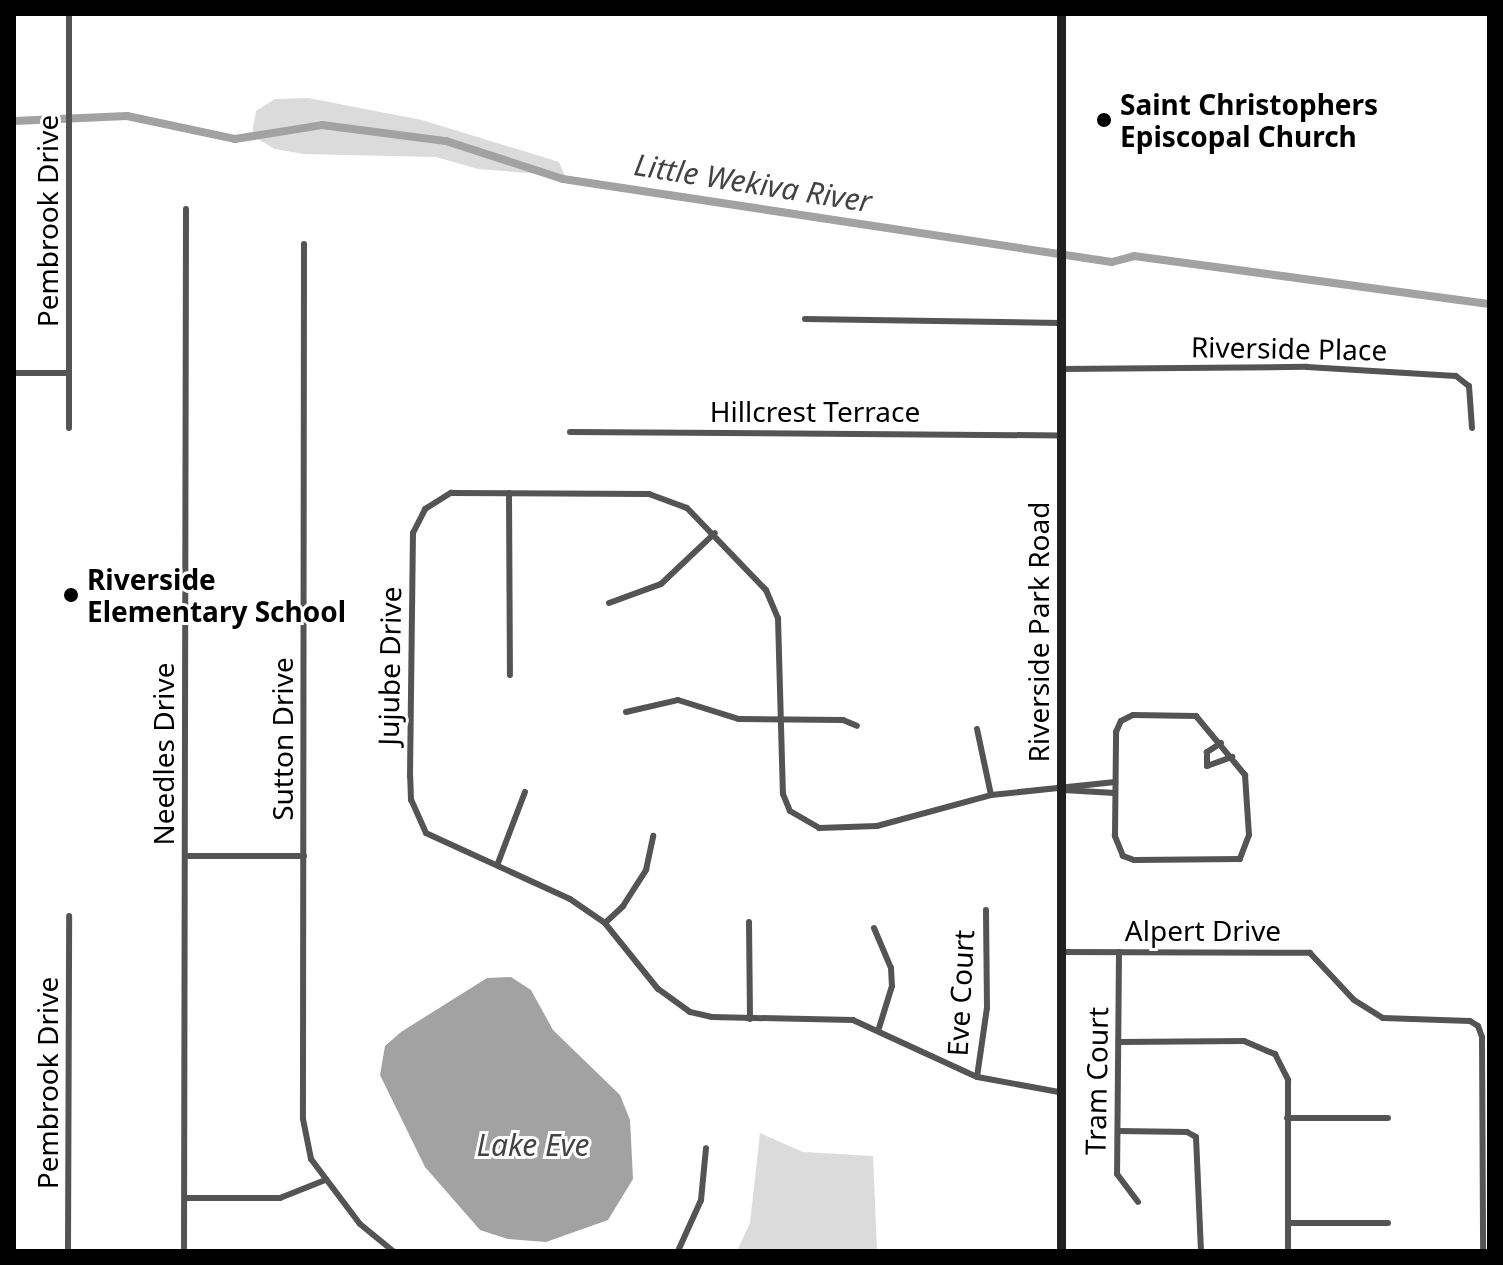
<!DOCTYPE html>
<style>
body{margin:0}
#map{position:relative;width:1503px;height:1265px;overflow:hidden;background:#fff;font-family:"Noto Sans",sans-serif}
div>[style]{position:absolute}
.green>*{inset:0;background:#dbdbdb}
.water>*{inset:0;background:#a2a2a2}
.canal>*{height:8px;margin:-4px;padding:0 4px;transform-origin:4px;border-radius:4px;background:#a2a2a2}
.street>*{height:6px;margin:-3px;padding:0 3px;transform-origin:3px;border-radius:3px;background:#545454}
.secondary>*{height:9px;margin:-4.5px;padding:0 4.5px;transform-origin:4.5px;border-radius:4.5px;background:#212121}
.dots>*{width:22px;height:22px;translate:-50% -50%;box-sizing:border-box;border:4px solid #fff;border-radius:50%}
span{translate:-50% -50%;white-space:nowrap;text-align:center;line-height:1.15;-webkit-text-stroke:6px #fff;paint-order:stroke}
.poi-label{font-size:28px;color:#000;font-weight:700}
.left{translate:0 -50%;text-align:left}
.street-label{font-size:28px;color:#000}
.water-label{font-size:30px;color:#434343;font-style:italic}
.frame{position:absolute;inset:0;border:16px solid #000;pointer-events:none}
</style>
<div id="map">
<div class="green">
<i style="clip-path:polygon(275px 99px,308px 98px,422px 120px,559px 162px,565px 176px,478px 169px,436px 157px,303px 154px,275px 149px,254px 137px,253px 128px,256px 111px)"></i>
<i style="clip-path:polygon(760px 1133px,803px 1152px,873px 1156px,877px 1251px,737px 1251px,750px 1223px)"></i>
</div>
<div class="water">
<i style="clip-path:polygon(511px 977px,531px 990px,553px 1030px,620px 1095px,630px 1120px,633px 1179px,608px 1220px,546px 1242px,508px 1239px,480px 1230px,425px 1167px,380px 1075px,385px 1046px,401px 1032px,487px 978px)"></i>
</div>
<div class="canal">
<i style="left:14px;top:121px;width:113px;rotate:-2.5deg"></i>
<i style="left:127px;top:116px;width:110px;rotate:12deg"></i>
<i style="left:235px;top:139px;width:88px;rotate:-9.1deg"></i>
<i style="left:322px;top:125px;width:125px;rotate:7.4deg"></i>
<i style="left:446px;top:141px;width:123px;rotate:18deg"></i>
<i style="left:563px;top:179px;width:555px;rotate:8.6deg"></i>
<i style="left:1112px;top:262px;width:23px;rotate:-15deg"></i>
<i style="left:1134px;top:256px;width:358px;rotate:7.7deg"></i>
</div>
<div class="street">
<i style="left:69px;top:14px;width:414px;rotate:90deg"></i>
<i style="left:304px;top:244px;width:875px;rotate:90.07deg"></i>
<i style="left:303px;top:1119px;width:41px;rotate:78.7deg"></i>
<i style="left:311px;top:1159px;width:81px;rotate:53deg"></i>
<i style="left:360px;top:1224px;width:43px;rotate:39.3deg"></i>
<i style="left:805px;top:319px;width:255px;rotate:0.9deg"></i>
<i style="left:1061px;top:369px;width:246px;rotate:-0.5deg"></i>
<i style="left:1307px;top:367px;width:149px;rotate:3.5deg"></i>
<i style="left:1456px;top:376px;width:16px;rotate:38deg"></i>
<i style="left:1469px;top:386px;width:42px;rotate:85.9deg"></i>
<i style="left:14px;top:373px;width:55px"></i>
<i style="left:570px;top:432px;width:491px;rotate:0.4deg"></i>
<i style="left:509px;top:493px;width:182px;rotate:89.7deg"></i>
<i style="left:609px;top:603px;width:55px;rotate:-20.1deg"></i>
<i style="left:661px;top:584px;width:74px;rotate:-43.4deg"></i>
<i style="left:626px;top:712px;width:53px;rotate:-13deg"></i>
<i style="left:678px;top:700px;width:64px;rotate:17.3deg"></i>
<i style="left:739px;top:719px;width:104px;rotate:0.6deg"></i>
<i style="left:843px;top:720px;width:15px;rotate:23deg"></i>
<i style="left:1133px;top:715px;width:63px;rotate:0.9deg"></i>
<i style="left:1196px;top:716px;width:77px;rotate:50.3deg"></i>
<i style="left:1245px;top:775px;width:60px;rotate:86.2deg"></i>
<i style="left:1249px;top:835px;width:26px;rotate:111deg"></i>
<i style="left:1240px;top:859px;width:106px;rotate:179.5deg"></i>
<i style="left:1134px;top:860px;width:12px;rotate:-160deg"></i>
<i style="left:1123px;top:856px;width:22px;rotate:-112deg"></i>
<i style="left:1115px;top:836px;width:104px;rotate:-89.4deg"></i>
<i style="left:1116px;top:732px;width:12px;rotate:-66deg"></i>
<i style="left:1121px;top:721px;width:13px;rotate:-27deg"></i>
<i style="left:977px;top:729px;width:67px;rotate:78deg"></i>
<i style="left:1221px;top:743px;width:17px;rotate:147deg"></i>
<i style="left:1207px;top:752px;width:14px;rotate:90deg"></i>
<i style="left:1207px;top:766px;width:27px;rotate:-20deg"></i>
<i style="left:1063px;top:790px;width:52px;rotate:3.3deg"></i>
<i style="left:185px;top:856px;width:119px"></i>
<i style="left:498px;top:863px;width:76px;rotate:-69.2deg"></i>
<i style="left:749px;top:922px;width:97px;rotate:89.4deg"></i>
<i style="left:605px;top:923px;width:25px;rotate:-43deg"></i>
<i style="left:623px;top:906px;width:43px;rotate:-57.4deg"></i>
<i style="left:646px;top:870px;width:35px;rotate:-78deg"></i>
<i style="left:874px;top:928px;width:43px;rotate:67deg"></i>
<i style="left:891px;top:968px;width:18px;rotate:87deg"></i>
<i style="left:892px;top:986px;width:44px;rotate:107.2deg"></i>
<i style="left:1060px;top:952px;width:250px;rotate:0.2deg"></i>
<i style="left:1310px;top:953px;width:64px;rotate:46.9deg"></i>
<i style="left:1354px;top:1000px;width:34px;rotate:32deg"></i>
<i style="left:1383px;top:1018px;width:87px;rotate:2deg"></i>
<i style="left:1470px;top:1021px;width:9px;rotate:32deg"></i>
<i style="left:1478px;top:1026px;width:12px;rotate:70deg"></i>
<i style="left:1482px;top:1037px;width:214px;rotate:89.7deg"></i>
<i style="left:1119px;top:952px;width:222px;rotate:90.5deg"></i>
<i style="left:1117px;top:1174px;width:35px;rotate:53deg"></i>
<i style="left:1119px;top:1042px;width:125px;rotate:-0.5deg"></i>
<i style="left:1244px;top:1041px;width:34px;rotate:23deg"></i>
<i style="left:1275px;top:1054px;width:29px;rotate:63deg"></i>
<i style="left:1288px;top:1080px;width:171px;rotate:90deg"></i>
<i style="left:977px;top:1077px;width:70px;rotate:-81.8deg"></i>
<i style="left:987px;top:1008px;width:98px;rotate:-90.6deg"></i>
<i style="left:1059px;top:1092px;width:83px;rotate:-169.6deg"></i>
<i style="left:977px;top:1077px;width:136px;rotate:-155.3deg"></i>
<i style="left:853px;top:1020px;width:141px;rotate:-178.8deg"></i>
<i style="left:712px;top:1017px;width:23px;rotate:-167deg"></i>
<i style="left:690px;top:1012px;width:39px;rotate:-144deg"></i>
<i style="left:658px;top:989px;width:85px;rotate:-128.8deg"></i>
<i style="left:605px;top:923px;width:42px;rotate:-145.6deg"></i>
<i style="left:570px;top:899px;width:158px;rotate:-155.4deg"></i>
<i style="left:426px;top:833px;width:36px;rotate:-114deg"></i>
<i style="left:411px;top:800px;width:24px;rotate:-92deg"></i>
<i style="left:410px;top:776px;width:243px;rotate:-89.3deg"></i>
<i style="left:413px;top:533px;width:27px;rotate:-63deg"></i>
<i style="left:425px;top:509px;width:31px;rotate:-32deg"></i>
<i style="left:451px;top:493px;width:198px;rotate:0.3deg"></i>
<i style="left:649px;top:494px;width:40px;rotate:20.2deg"></i>
<i style="left:687px;top:508px;width:114px;rotate:46.1deg"></i>
<i style="left:766px;top:590px;width:30px;rotate:67deg"></i>
<i style="left:778px;top:618px;width:176px;rotate:88.4deg"></i>
<i style="left:783px;top:794px;width:18px;rotate:68deg"></i>
<i style="left:790px;top:811px;width:34px;rotate:30deg"></i>
<i style="left:819px;top:828px;width:58px;rotate:-2deg"></i>
<i style="left:877px;top:826px;width:118px;rotate:-15.2deg"></i>
<i style="left:991px;top:795px;width:125px;rotate:-6deg"></i>
<i style="left:1287px;top:1118px;width:101px"></i>
<i style="left:1119px;top:1131px;width:68px;rotate:0.8deg"></i>
<i style="left:1187px;top:1132px;width:10px;rotate:29deg"></i>
<i style="left:1196px;top:1137px;width:114px;rotate:87.5deg"></i>
<i style="left:185px;top:1198px;width:95px"></i>
<i style="left:280px;top:1198px;width:48px;rotate:-21.8deg"></i>
<i style="left:1288px;top:1223px;width:100px"></i>
<i style="left:68px;top:1251px;width:335px;rotate:-89.8deg"></i>
<i style="left:184px;top:1251px;width:1042px;rotate:-89.89deg"></i>
<i style="left:678px;top:1251px;width:56px;rotate:-65.7deg"></i>
<i style="left:701px;top:1200px;width:52px;rotate:-84.5deg"></i>
</div>
<div class="secondary">
<i style="left:1061px;top:1251px;width:1237px;rotate:-90deg"></i>
</div>
<div class="dots">
<i style="left:1104px;top:120px;background:#000"></i>
<i style="left:71px;top:595px;background:#000"></i>
</div>
<div class="poi-label">
<span class="left" style="left:1120px;top:120px">Saint Christophers<br>Episcopal Church</span>
<span class="left" style="left:87px;top:595px">Riverside<br>Elementary School</span>
</div>
<div class="street-label">
<span style="left:47px;top:221px;rotate:-90deg">Pembrook Drive</span>
<span style="left:1289px;top:348px;rotate:1deg">Riverside Place</span>
<span style="left:815px;top:411px">Hillcrest Terrace</span>
<span style="left:1038px;top:632px;rotate:-90deg">Riverside Park Road</span>
<span style="left:389px;top:666px;rotate:-89deg">Jujube Drive</span>
<span style="left:282px;top:739px;rotate:-90deg">Sutton Drive</span>
<span style="left:163px;top:754px;rotate:-90deg">Needles Drive</span>
<span style="left:1203px;top:930px">Alpert Drive</span>
<span style="left:960px;top:993px;rotate:-87deg">Eve Court</span>
<span style="left:1096px;top:1081px;rotate:-89deg">Tram Court</span>
<span style="left:47px;top:1083px;rotate:-90deg">Pembrook Drive</span>
</div>
<div class="water-label">
<span style="left:753px;top:183px;rotate:9deg">Little Wekiva River</span>
<span style="left:533px;top:1145px">Lake Eve</span>
</div>
<div class="frame"></div>
</div>
